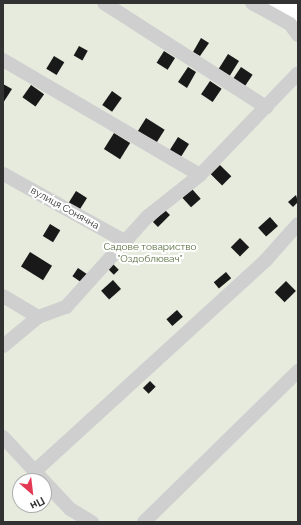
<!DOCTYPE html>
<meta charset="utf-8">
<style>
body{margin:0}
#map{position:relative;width:301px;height:525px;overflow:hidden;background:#fff;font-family:Raleway,sans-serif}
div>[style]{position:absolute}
.green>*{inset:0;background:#e6ebde}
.building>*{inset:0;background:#191919;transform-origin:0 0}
.minor>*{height:14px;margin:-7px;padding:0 7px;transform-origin:7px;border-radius:7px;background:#cfcfcf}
span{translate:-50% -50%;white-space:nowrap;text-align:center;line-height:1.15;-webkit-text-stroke:4px #fff;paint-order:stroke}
.street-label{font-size:10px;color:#323232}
.park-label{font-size:10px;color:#596e3f}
.frame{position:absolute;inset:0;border:4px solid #323232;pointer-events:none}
.north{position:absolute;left:12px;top:473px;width:40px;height:40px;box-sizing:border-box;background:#fff;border:1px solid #adadad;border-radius:50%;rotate:152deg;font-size:11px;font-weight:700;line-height:16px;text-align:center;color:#323232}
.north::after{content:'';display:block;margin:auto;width:14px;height:18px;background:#e43955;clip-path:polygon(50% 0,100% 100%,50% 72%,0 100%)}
</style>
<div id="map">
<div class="green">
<i style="clip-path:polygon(evenodd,3px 3px,252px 3px,298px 35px,298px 522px,3px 522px,3px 3px,20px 481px,44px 481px,44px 505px,20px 505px,20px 481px)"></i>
</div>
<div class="building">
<i style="clip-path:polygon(201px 38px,209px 43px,200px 56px,193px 52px)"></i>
<i style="left:79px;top:46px;width:10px;height:11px;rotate:29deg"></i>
<i style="left:164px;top:51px;width:13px;height:14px;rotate:32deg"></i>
<i style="left:228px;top:54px;width:13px;height:21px;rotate:32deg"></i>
<i style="left:54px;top:56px;width:12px;height:15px;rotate:31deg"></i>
<i style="clip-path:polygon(188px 67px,196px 72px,187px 88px,178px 82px)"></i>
<i style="left:241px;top:67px;width:14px;height:19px;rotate:34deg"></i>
<i style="left:210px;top:81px;width:14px;height:16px;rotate:34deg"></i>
<i style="clip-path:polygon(3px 84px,12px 89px,3px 103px)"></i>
<i style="left:31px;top:85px;width:16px;height:15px;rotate:35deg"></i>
<i style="left:112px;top:91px;width:12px;height:17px;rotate:35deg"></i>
<i style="left:146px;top:118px;width:22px;height:17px;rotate:32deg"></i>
<i style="left:114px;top:133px;width:19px;height:19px;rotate:32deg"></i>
<i style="left:178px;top:137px;width:13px;height:19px;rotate:32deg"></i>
<i style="left:220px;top:165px;width:16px;height:13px;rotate:45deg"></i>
<i style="left:192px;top:189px;width:13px;height:13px;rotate:48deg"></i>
<i style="left:76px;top:191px;width:13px;height:17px;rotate:32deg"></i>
<i style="clip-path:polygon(296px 195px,298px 202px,293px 207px,288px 202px)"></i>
<i style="left:165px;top:210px;width:7px;height:17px;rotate:45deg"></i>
<i style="left:270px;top:217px;width:12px;height:16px;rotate:48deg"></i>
<i style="left:50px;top:224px;width:12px;height:14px;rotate:31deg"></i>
<i style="left:240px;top:238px;width:13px;height:13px;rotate:45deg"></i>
<i style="left:30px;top:252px;width:26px;height:17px;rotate:32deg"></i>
<i style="left:111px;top:262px;width:11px;height:7px;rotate:45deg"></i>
<i style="left:78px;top:268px;width:11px;height:10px;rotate:34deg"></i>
<i style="left:226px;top:272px;width:8px;height:16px;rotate:50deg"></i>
<i style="left:113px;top:280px;width:12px;height:16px;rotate:48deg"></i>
<i style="left:286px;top:281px;width:14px;height:16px;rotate:45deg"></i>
<i style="left:177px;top:310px;width:9px;height:14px;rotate:49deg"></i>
<i style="left:150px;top:381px;width:8px;height:10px;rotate:45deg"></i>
</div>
<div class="minor">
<i style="left:104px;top:3px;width:193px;rotate:32.7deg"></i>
<i style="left:252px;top:3px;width:43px;rotate:28.9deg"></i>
<i style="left:290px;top:24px;width:14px;rotate:54deg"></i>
<i style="left:3px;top:60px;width:228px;rotate:30.3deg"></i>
<i style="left:3px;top:174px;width:141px;rotate:28.9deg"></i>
<i style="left:3px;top:296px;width:41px;rotate:31deg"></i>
<i style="left:3px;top:346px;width:45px;rotate:-39.6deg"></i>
<i style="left:38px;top:317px;width:30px;rotate:-20deg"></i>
<i style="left:66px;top:307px;width:121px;rotate:-48deg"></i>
<i style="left:147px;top:217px;width:68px;rotate:-38.4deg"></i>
<i style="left:200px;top:175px;width:141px;rotate:-46.1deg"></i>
<i style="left:3px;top:437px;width:98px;rotate:47.1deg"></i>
<i style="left:70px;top:509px;width:26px;rotate:31deg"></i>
<i style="left:35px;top:471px;width:313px;rotate:-42.4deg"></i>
<i style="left:266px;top:260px;width:48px;rotate:-48.4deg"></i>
<i style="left:144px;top:522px;width:216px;rotate:-44.4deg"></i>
</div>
<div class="street-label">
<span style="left:65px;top:208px;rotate:29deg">вулиця Сонячна</span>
</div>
<div class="park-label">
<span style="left:150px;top:252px">Садове товариство<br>"Оздоблювач"</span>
</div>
<div class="frame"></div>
<div class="north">Пн</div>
</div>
